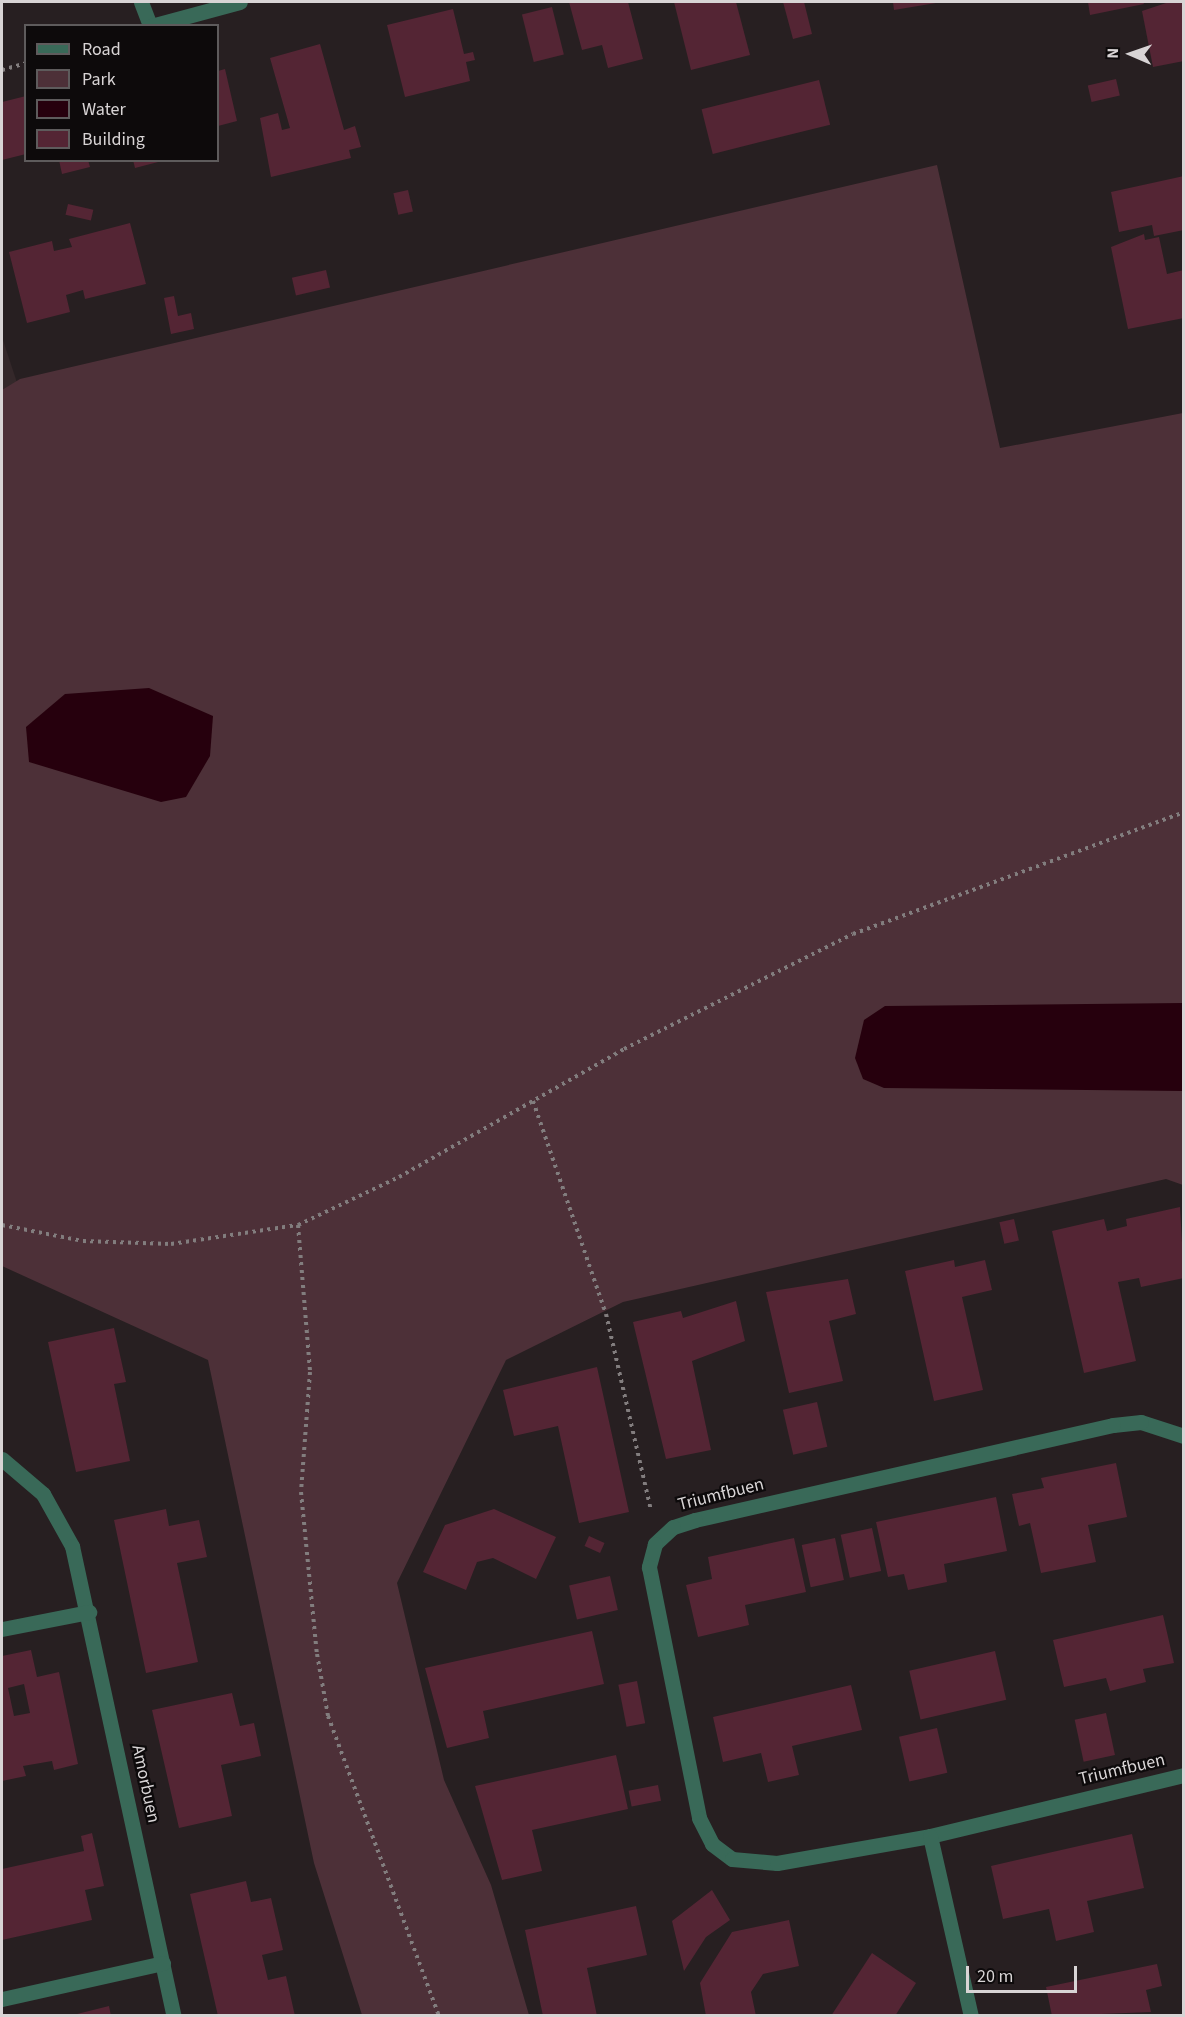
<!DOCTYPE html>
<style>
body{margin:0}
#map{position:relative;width:1185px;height:2017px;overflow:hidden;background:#271f21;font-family:"Source Sans 3",sans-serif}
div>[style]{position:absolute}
.built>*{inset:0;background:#34282a}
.green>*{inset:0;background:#4d3038}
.water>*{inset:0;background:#26000d}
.building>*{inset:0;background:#542534;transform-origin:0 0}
.path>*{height:4px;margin-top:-2px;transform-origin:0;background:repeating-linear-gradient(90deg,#827d7e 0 3px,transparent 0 7.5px)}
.minor>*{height:15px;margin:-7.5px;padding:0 7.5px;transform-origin:7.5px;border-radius:7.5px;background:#396958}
span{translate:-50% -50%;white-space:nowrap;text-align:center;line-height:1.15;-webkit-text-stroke:4.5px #0d0a0b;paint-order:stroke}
.street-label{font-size:18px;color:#d8d4d5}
.frame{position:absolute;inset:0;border:3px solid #d8d4d5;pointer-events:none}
.legend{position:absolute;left:24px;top:24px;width:195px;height:138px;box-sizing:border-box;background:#0d0a0b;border:2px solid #5e5b5c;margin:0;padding:8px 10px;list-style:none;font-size:18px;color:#d8d4d5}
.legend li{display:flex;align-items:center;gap:12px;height:30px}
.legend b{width:30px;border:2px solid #5e5b5c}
.north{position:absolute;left:1101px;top:24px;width:60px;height:60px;-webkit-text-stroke:4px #0d0a0b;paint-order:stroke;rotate:272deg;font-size:16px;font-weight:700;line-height:24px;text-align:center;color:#d8d4d5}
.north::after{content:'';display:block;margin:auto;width:21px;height:27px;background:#d8d4d5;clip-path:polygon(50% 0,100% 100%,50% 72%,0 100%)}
.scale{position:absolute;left:966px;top:1966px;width:111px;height:27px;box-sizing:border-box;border:3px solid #d8d4d5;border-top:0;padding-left:8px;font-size:18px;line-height:21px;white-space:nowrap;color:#d8d4d5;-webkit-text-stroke:4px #0d0a0b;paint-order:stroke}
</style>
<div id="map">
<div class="built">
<i style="clip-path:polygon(2px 337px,27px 413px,2px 419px)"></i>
</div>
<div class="green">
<i style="clip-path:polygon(937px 165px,1000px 448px,1183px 413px,1183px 1185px,1166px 1179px,623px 1302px,506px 1360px,397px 1583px,444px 1780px,491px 1885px,529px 2015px,362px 2015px,314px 1863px,208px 1360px,2px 1266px,2px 390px,20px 379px)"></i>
</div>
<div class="water">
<i style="clip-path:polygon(149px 688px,213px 716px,210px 756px,186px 797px,161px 802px,29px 762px,26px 727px,65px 694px)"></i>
<i style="clip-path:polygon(1183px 1003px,1183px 1091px,884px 1088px,863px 1079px,855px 1058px,864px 1020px,885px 1006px)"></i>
</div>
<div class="building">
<i style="clip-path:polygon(569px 2px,628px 2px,643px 59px,608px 68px,602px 45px,582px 50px)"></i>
<i style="clip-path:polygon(674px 2px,736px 2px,750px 55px,691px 70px)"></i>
<i style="clip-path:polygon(783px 2px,804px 2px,812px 34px,793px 39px)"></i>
<i style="clip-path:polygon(893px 2px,936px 2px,936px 3px,894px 10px)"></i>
<i style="clip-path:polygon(1088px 2px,1143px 2px,1144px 4px,1090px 15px)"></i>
<i style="clip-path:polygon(1169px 2px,1184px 2px,1184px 61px,1153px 67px,1142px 11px)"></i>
<i style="left:552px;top:7px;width:49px;height:31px;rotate:76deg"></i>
<i style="clip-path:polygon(453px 9px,464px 54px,473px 52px,475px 60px,466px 62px,470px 81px,405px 97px,387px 25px)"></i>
<i style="clip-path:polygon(320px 44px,344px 130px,355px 126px,361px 147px,349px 150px,351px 158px,271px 177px,260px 118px,278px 113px,282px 130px,290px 128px,270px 58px)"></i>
<i style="clip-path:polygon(225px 69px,237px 121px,218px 126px,218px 71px)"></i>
<i style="left:1116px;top:79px;width:17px;height:29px;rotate:77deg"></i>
<i style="left:819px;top:80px;width:46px;height:121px;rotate:76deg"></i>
<i style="clip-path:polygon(26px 96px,26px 154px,2px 160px,2px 102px)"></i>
<i style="clip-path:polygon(59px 160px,88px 160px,90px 167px,62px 174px)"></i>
<i style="clip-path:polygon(133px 160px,162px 160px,162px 161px,135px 168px)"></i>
<i style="clip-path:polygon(1184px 176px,1184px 230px,1154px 236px,1152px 225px,1119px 232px,1111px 192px)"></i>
<i style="left:408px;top:190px;width:22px;height:15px;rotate:77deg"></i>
<i style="left:68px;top:204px;width:26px;height:11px;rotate:13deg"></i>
<i style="clip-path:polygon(130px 223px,146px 284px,85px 299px,83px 290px,66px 295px,70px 312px,27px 323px,9px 252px,52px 241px,54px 251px,72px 247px,69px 239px)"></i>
<i style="clip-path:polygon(1144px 234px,1145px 240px,1159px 237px,1167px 274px,1184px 270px,1184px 318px,1128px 329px,1111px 247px)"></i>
<i style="left:326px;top:270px;width:18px;height:35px;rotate:77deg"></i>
<i style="clip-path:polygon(174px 296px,178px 316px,191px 313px,194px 329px,171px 334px,164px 298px)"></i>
<i style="clip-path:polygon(1180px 1207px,1184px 1278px,1141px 1287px,1139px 1278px,1118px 1282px,1136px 1361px,1084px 1373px,1052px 1231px,1104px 1219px,1107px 1231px,1127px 1226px,1126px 1219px)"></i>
<i style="left:1014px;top:1219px;width:22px;height:15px;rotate:77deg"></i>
<i style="clip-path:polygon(954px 1260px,955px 1267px,985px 1260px,992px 1290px,962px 1297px,983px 1390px,934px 1401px,905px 1271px)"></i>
<i style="clip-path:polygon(848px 1279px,856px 1314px,829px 1321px,843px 1381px,789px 1393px,766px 1292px)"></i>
<i style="clip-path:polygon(736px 1301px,745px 1341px,692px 1361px,711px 1450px,666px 1459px,633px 1322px,681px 1311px,683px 1318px)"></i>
<i style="clip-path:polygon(114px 1328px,126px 1382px,114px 1384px,130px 1461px,76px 1472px,48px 1342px)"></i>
<i style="clip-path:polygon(597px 1367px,629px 1512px,579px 1523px,558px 1426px,514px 1436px,503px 1390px)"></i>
<i style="left:817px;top:1402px;width:46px;height:35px;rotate:77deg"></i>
<i style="clip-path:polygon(1116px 1463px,1127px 1517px,1088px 1525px,1096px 1562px,1041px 1573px,1030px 1523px,1019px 1526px,1012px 1494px,1044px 1488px,1041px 1478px)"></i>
<i style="clip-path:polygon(996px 1497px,1007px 1551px,944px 1564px,947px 1582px,908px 1590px,904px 1574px,888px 1577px,876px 1522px)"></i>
<i style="clip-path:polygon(166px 1509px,169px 1526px,199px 1520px,207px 1557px,177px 1563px,198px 1662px,146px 1673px,114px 1520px)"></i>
<i style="clip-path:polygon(494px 1509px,556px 1537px,536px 1579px,493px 1558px,477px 1562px,466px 1590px,423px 1572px,445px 1525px)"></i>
<i style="left:872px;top:1528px;width:44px;height:32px;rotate:78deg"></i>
<i style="left:589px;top:1536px;width:17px;height:11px;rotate:24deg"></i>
<i style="clip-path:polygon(794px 1538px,806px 1592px,745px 1605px,749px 1625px,698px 1637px,686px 1585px,712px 1579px,708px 1557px)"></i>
<i style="left:835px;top:1538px;width:43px;height:34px;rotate:78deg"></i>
<i style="left:610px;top:1576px;width:35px;height:42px;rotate:77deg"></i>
<i style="clip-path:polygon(1163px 1615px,1174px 1663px,1143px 1669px,1146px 1682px,1110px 1691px,1106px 1678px,1064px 1687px,1053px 1640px)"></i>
<i style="clip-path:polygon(592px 1631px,604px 1684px,483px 1711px,489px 1738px,447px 1748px,425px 1668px)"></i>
<i style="clip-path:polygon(evenodd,31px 1650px,37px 1677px,59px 1672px,78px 1764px,54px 1770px,52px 1761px,23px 1766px,26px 1776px,2px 1781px,2px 1656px,31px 1650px,24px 1684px,30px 1713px,14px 1716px,8px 1688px,24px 1684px)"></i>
<i style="left:995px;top:1651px;width:50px;height:88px;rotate:77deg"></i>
<i style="left:637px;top:1681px;width:43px;height:19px;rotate:79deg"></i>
<i style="clip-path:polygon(851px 1685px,862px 1730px,792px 1746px,799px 1775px,768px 1782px,761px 1753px,723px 1762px,713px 1717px)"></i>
<i style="clip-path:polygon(232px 1693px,240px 1726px,254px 1723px,261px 1756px,221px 1765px,232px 1816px,179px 1828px,152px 1710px)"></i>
<i style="left:1106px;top:1713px;width:43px;height:32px;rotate:78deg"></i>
<i style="left:937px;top:1728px;width:46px;height:39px;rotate:77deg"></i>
<i style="clip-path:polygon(616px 1755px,628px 1809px,532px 1830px,542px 1871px,502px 1880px,475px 1786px)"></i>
<i style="left:658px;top:1785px;width:16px;height:30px;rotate:79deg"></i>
<i style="clip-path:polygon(92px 1833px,104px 1886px,85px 1890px,92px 1920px,2px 1940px,2px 1869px,84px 1851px,81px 1836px)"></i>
<i style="clip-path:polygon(1132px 1834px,1144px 1888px,1087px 1901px,1094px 1932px,1056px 1941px,1049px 1909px,1003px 1919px,991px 1866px)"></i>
<i style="clip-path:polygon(246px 1881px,251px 1902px,271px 1898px,283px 1950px,262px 1955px,268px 1980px,286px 1976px,295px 2016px,218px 2016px,190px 1894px)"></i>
<i style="clip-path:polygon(712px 1890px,730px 1920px,706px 1937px,684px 1971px,672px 1921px)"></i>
<i style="clip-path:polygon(636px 1906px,647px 1955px,587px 1968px,597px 2016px,543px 2016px,525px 1930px)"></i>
<i style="clip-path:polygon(789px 1920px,799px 1966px,763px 1974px,751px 1992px,756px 2016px,706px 2016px,700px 1983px,732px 1932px)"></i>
<i style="clip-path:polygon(872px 1953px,916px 1983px,895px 2016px,831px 2016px)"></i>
<i style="clip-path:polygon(1157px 1964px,1162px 1986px,1146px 1990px,1151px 2012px,1052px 2016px,1046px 1987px)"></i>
<i style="clip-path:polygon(109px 2006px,111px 2016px,73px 2016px,73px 2015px)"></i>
</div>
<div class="path">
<i style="left:2px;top:70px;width:25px;rotate:-16deg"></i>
<i style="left:533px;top:1101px;width:225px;rotate:71.1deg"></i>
<i style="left:606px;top:1314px;width:201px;rotate:77.1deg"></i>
<i style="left:2px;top:1225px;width:83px;rotate:11.2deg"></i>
<i style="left:83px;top:1241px;width:88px;rotate:2deg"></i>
<i style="left:171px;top:1244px;width:128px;rotate:-8.5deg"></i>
<i style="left:298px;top:1225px;width:112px;rotate:-25.4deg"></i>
<i style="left:399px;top:1177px;width:259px;rotate:-29.6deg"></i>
<i style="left:624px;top:1049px;width:256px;rotate:-26.7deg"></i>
<i style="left:853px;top:934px;width:353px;rotate:-20.2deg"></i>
<i style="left:298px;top:1225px;width:147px;rotate:85.3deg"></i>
<i style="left:310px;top:1372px;width:120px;rotate:94.3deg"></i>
<i style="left:301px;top:1492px;width:163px;rotate:84.4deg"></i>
<i style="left:317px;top:1654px;width:63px;rotate:79.9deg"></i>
<i style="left:328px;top:1716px;width:320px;rotate:69.7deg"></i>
</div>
<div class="minor">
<i style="left:141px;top:2px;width:26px;rotate:69deg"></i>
<i style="left:151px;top:26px;width:92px;rotate:-15.1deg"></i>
<i style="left:1184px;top:1436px;width:45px;rotate:-162deg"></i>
<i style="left:1141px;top:1422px;width:28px;rotate:174deg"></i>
<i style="left:1113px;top:1425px;width:429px;rotate:167.2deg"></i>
<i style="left:695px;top:1520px;width:23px;rotate:162deg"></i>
<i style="left:673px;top:1527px;width:25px;rotate:137deg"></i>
<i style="left:655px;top:1544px;width:24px;rotate:105deg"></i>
<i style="left:649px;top:1567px;width:256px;rotate:78.7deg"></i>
<i style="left:699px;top:1818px;width:29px;rotate:63deg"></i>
<i style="left:712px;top:1844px;width:25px;rotate:37deg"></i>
<i style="left:732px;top:1859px;width:45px;rotate:5.1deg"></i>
<i style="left:777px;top:1863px;width:155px;rotate:-10deg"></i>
<i style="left:930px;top:1836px;width:261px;rotate:-13.5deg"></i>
<i style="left:2px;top:1459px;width:54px;rotate:40.5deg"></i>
<i style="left:43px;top:1494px;width:60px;rotate:60.9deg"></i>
<i style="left:72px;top:1546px;width:481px;rotate:77.8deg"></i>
<i style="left:2px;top:1629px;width:89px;rotate:-11.1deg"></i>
<i style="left:930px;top:1836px;width:185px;rotate:77.2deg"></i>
<i style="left:2px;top:1999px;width:165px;rotate:-12.6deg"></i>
</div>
<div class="street-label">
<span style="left:721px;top:1495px;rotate:-14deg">Triumfbuen</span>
<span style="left:1122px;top:1770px;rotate:-13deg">Triumfbuen</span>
<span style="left:145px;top:1784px;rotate:78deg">Amorbuen</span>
</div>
<div class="frame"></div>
<ul class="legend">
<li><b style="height:8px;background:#396958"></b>Road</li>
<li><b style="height:16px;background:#4d3038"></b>Park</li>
<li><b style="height:16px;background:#26000d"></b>Water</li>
<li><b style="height:16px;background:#542534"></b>Building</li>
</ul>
<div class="north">N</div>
<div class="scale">20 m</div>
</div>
